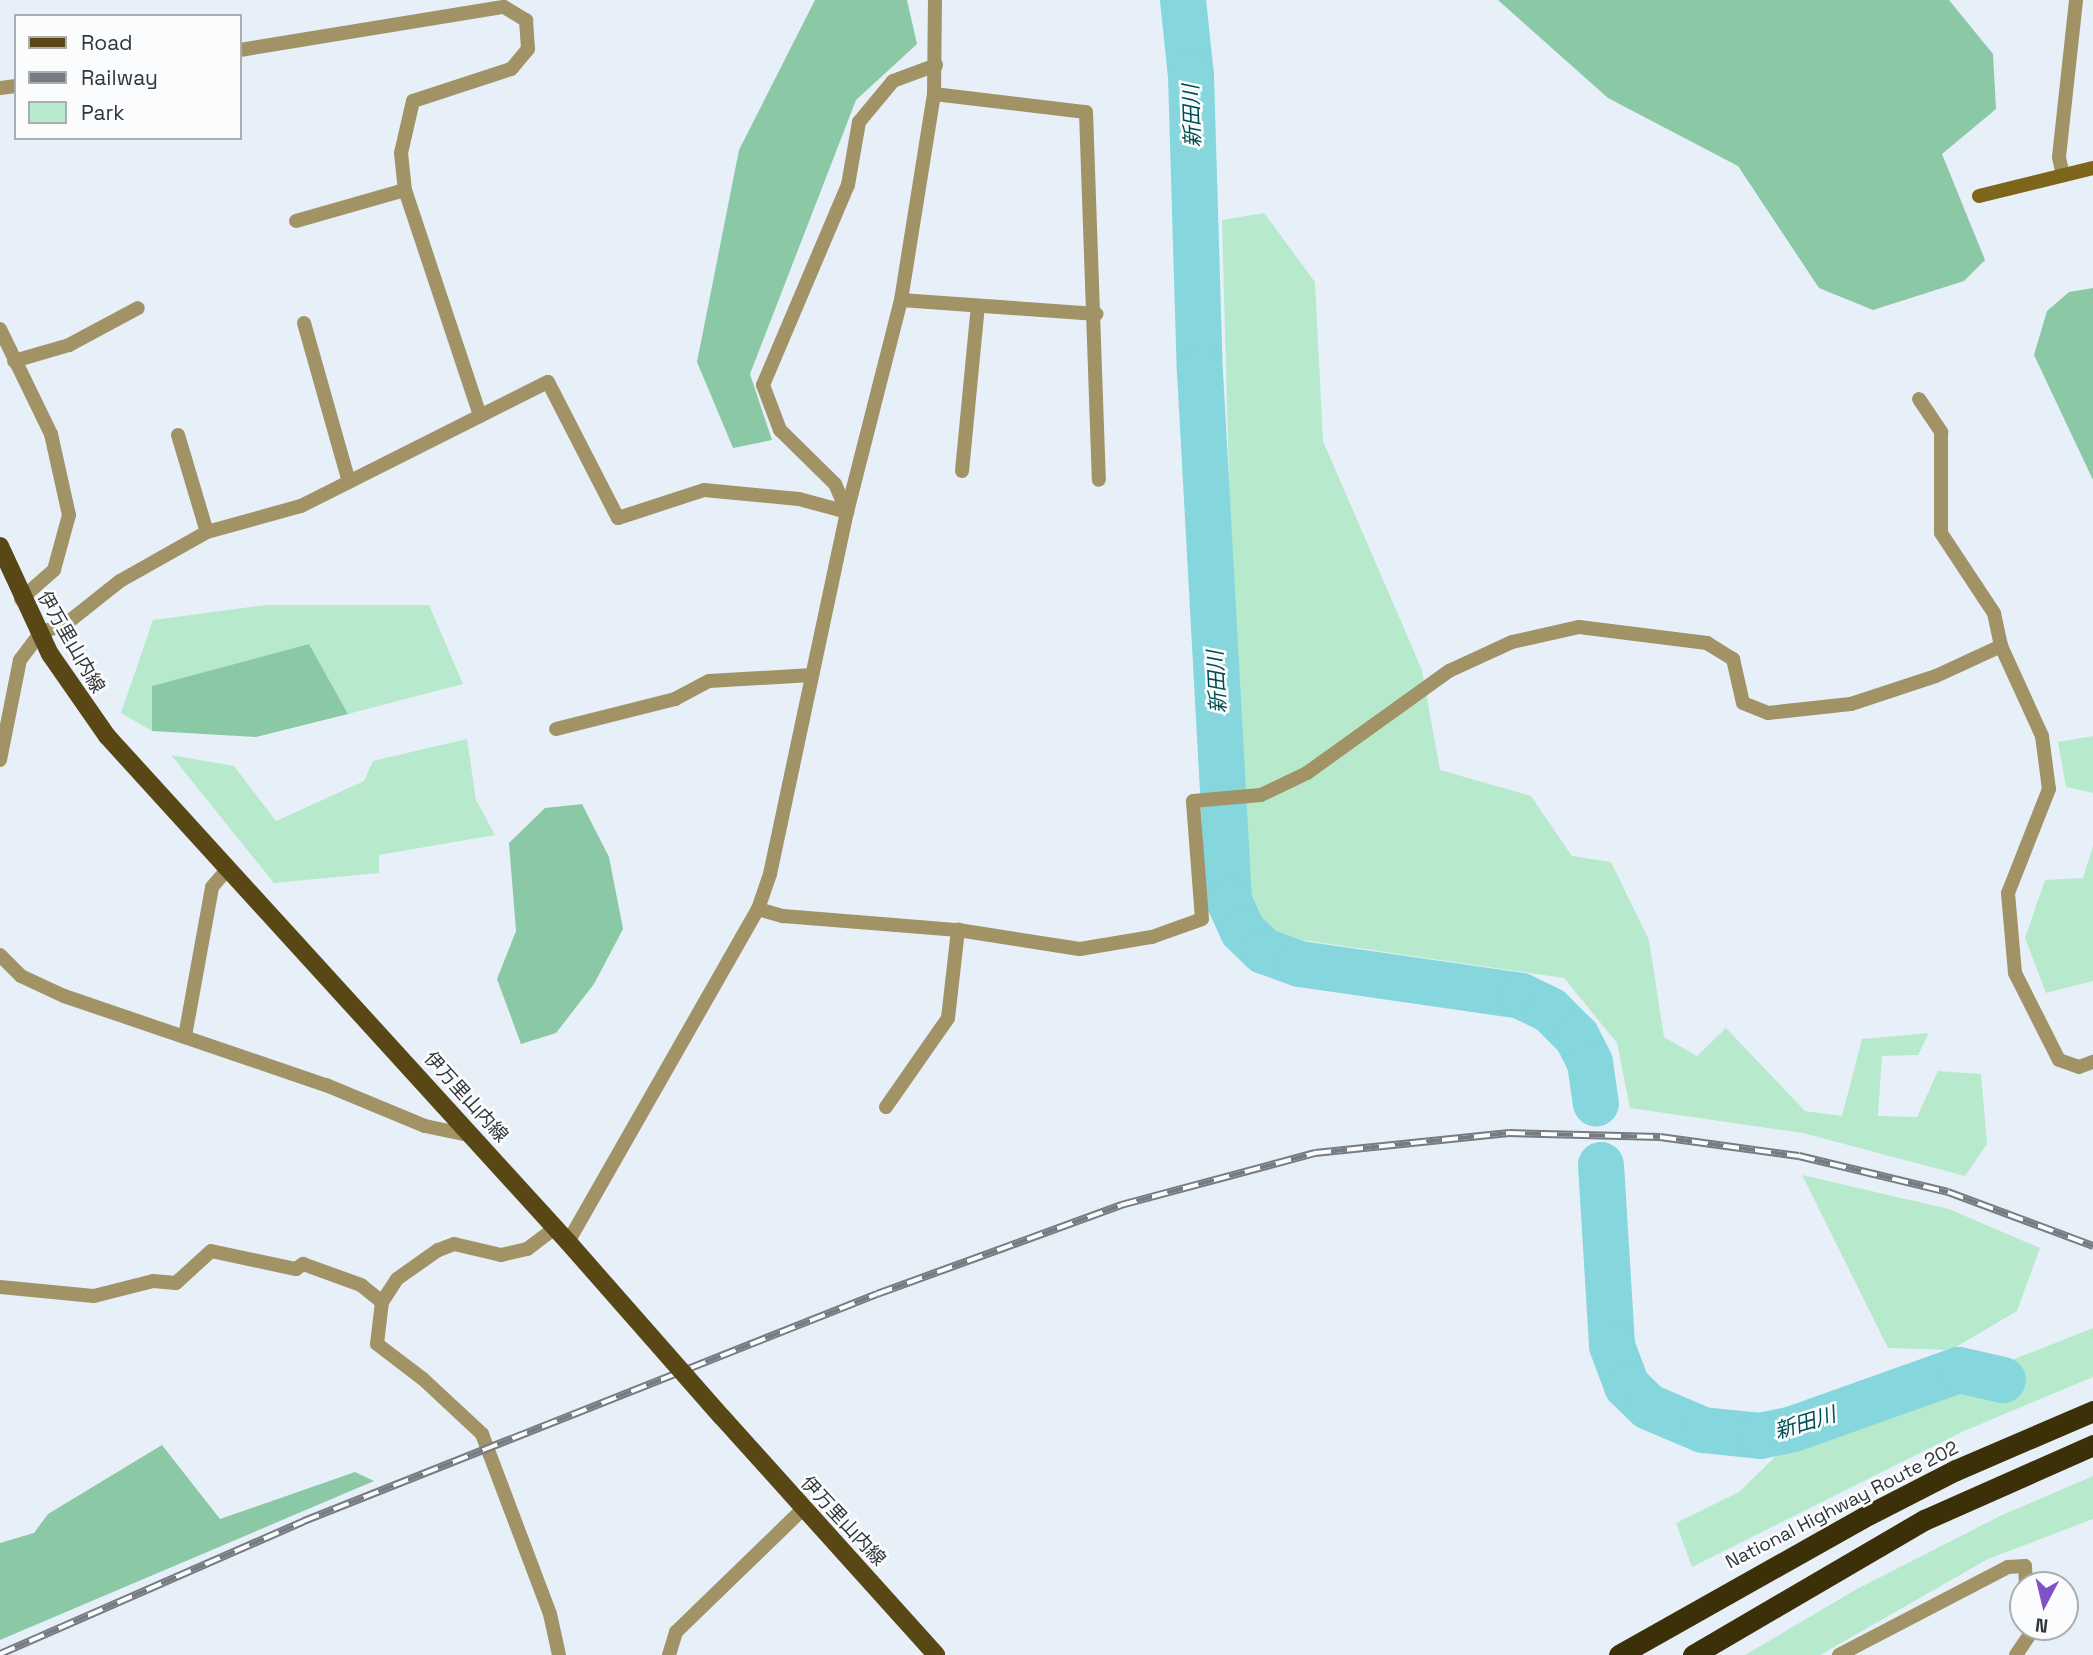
<!DOCTYPE html>
<meta charset="utf-8">
<style>
body{margin:0}
#map{position:relative;width:2093px;height:1655px;overflow:hidden;background:#e7f0f9;font-family:"Space Grotesk","Noto Sans JP",sans-serif}
div>[style]{position:absolute}
.green>*{inset:0;background:#b7eacc}
.forest>*{inset:0;background:#8bc8a5}
.river>*{height:46px;margin:-23px;padding:0 23px;transform-origin:23px;border-radius:23px;background:#85d7dd}
.street>*{height:14px;margin:-7px;padding:0 7px;transform-origin:7px;border-radius:7px;background:#a29367}
.secondary>*{height:14px;margin:-7px;padding:0 7px;transform-origin:7px;border-radius:7px;background:#7d6619}
.primary>*{height:18px;margin:-9px;padding:0 9px;transform-origin:9px;border-radius:9px;background:#594815}
.highway>*{height:21px;margin:-10.5px;padding:0 10.5px;transform-origin:10.5px;border-radius:10.5px;background:#3c3009}
.rail>*{height:8px;margin-top:-4px;transform-origin:0;background:repeating-linear-gradient(90deg,#fbfcfe 0 16px,#767c81 0 32px);box-sizing:border-box;border-block:2px solid #767c81}
.primary-bridge>*{height:18px;margin:-9px;padding:0 9px;transform-origin:9px;border-radius:9px;background:#594815}
span{translate:-50% -50%;white-space:nowrap;text-align:center;line-height:1.15;-webkit-text-stroke:5px #fbfcfe;paint-order:stroke}
.street-label{font-size:19px;color:#323639}
.water-label{font-size:21px;color:#004e53;font-style:italic}
.legend{position:absolute;left:14px;top:14px;width:228px;height:126px;box-sizing:border-box;background:#fbfcfe;border:2px solid #abadaf;margin:0;padding:9px 12px;list-style:none;font-size:21px;color:#323639}
.legend li{display:flex;align-items:center;gap:14px;height:35px}
.legend b{width:35px;border:2px solid #abadaf}
.north{position:absolute;left:2009px;top:1571px;width:70px;height:70px;box-sizing:border-box;background:#fbfcfe;border:2px solid #abadaf;border-radius:50%;rotate:187deg;font-size:19px;font-weight:700;line-height:28px;text-align:center;color:#323639}
.north::after{content:'';display:block;margin:auto;width:24px;height:32px;background:#8151c9;clip-path:polygon(50% 0,100% 100%,50% 72%,0 100%)}
</style>
<div id="map">
<div class="green">
<i style="clip-path:polygon(1264px 213px,1315px 282px,1323px 441px,1422px 670px,1440px 770px,1531px 796px,1572px 856px,1611px 862px,1649px 940px,1664px 1037px,1697px 1056px,1726px 1028px,1805px 1111px,1842px 1116px,1862px 1039px,1929px 1033px,1918px 1055px,1882px 1056px,1878px 1116px,1917px 1117px,1938px 1071px,1981px 1074px,1987px 1144px,1965px 1176px,1803px 1133px,1630px 1108px,1617px 1043px,1564px 978px,1288px 938px,1261px 925px,1240px 891px,1222px 220px)"></i>
<i style="clip-path:polygon(266px 605px,429px 605px,463px 684px,348px 714px,309px 644px,152px 686px,152px 731px,121px 713px,153px 620px)"></i>
<i style="clip-path:polygon(2093px 736px,2093px 793px,2066px 787px,2058px 742px)"></i>
<i style="clip-path:polygon(467px 739px,476px 800px,495px 835px,379px 855px,379px 873px,274px 883px,171px 755px,234px 766px,276px 821px,364px 781px,373px 761px)"></i>
<i style="clip-path:polygon(2093px 846px,2093px 981px,2046px 993px,2025px 938px,2045px 880px,2083px 878px)"></i>
<i style="clip-path:polygon(1802px 1175px,1949px 1209px,2040px 1248px,2017px 1311px,1951px 1350px,1888px 1348px)"></i>
<i style="clip-path:polygon(2093px 1328px,2093px 1377px,1964px 1431px,1692px 1567px,1676px 1523px,1739px 1492px,1780px 1452px)"></i>
<i style="clip-path:polygon(2093px 1476px,2093px 1519px,1988px 1559px,1820px 1655px,1745px 1655px,1857px 1589px,2000px 1516px)"></i>
</div>
<div class="forest">
<i style="clip-path:polygon(815px 0,907px 0,917px 44px,856px 100px,750px 374px,772px 440px,733px 448px,697px 362px,739px 150px)"></i>
<i style="clip-path:polygon(1498px 0,1949px 0,1993px 54px,1996px 109px,1942px 154px,1985px 260px,1964px 281px,1873px 310px,1819px 288px,1738px 166px,1608px 98px)"></i>
<i style="clip-path:polygon(2093px 288px,2093px 480px,2034px 355px,2047px 311px,2069px 292px)"></i>
<i style="clip-path:polygon(309px 644px,348px 714px,256px 737px,152px 731px,152px 686px)"></i>
<i style="clip-path:polygon(582px 804px,609px 857px,623px 929px,594px 984px,556px 1033px,521px 1044px,497px 979px,516px 931px,509px 843px,545px 808px)"></i>
<i style="clip-path:polygon(162px 1445px,220px 1519px,355px 1472px,374px 1481px,0 1640px,0 1543px,34px 1533px,48px 1514px)"></i>
</div>
<div class="river">
<i style="left:1183px;top:0;width:76px;rotate:84deg"></i>
<i style="left:1191px;top:76px;width:296px;rotate:88.3deg"></i>
<i style="left:1200px;top:372px;width:530px;rotate:86.86deg"></i>
<i style="left:1229px;top:901px;width:33px;rotate:65deg"></i>
<i style="left:1243px;top:931px;width:29px;rotate:44deg"></i>
<i style="left:1264px;top:951px;width:38px;rotate:20deg"></i>
<i style="left:1300px;top:964px;width:223px;rotate:8.2deg"></i>
<i style="left:1521px;top:996px;width:32px;rotate:26deg"></i>
<i style="left:1550px;top:1010px;width:38px;rotate:45deg"></i>
<i style="left:1577px;top:1037px;width:29px;rotate:63deg"></i>
<i style="left:1590px;top:1063px;width:41px;rotate:81.7deg"></i>
<i style="left:1601px;top:1165px;width:181px;rotate:86.5deg"></i>
<i style="left:1612px;top:1346px;width:43px;rotate:69.4deg"></i>
<i style="left:1627px;top:1386px;width:30px;rotate:44deg"></i>
<i style="left:1649px;top:1407px;width:59px;rotate:23.1deg"></i>
<i style="left:1703px;top:1430px;width:57px;rotate:6deg"></i>
<i style="left:1760px;top:1436px;width:34px;rotate:-12deg"></i>
<i style="left:1793px;top:1429px;width:176px;rotate:-19.6deg"></i>
<i style="left:1959px;top:1370px;width:45px;rotate:12.8deg"></i>
</div>
<div class="street">
<i style="left:240px;top:50px;width:267px;rotate:-9.3deg"></i>
<i style="left:504px;top:7px;width:26px;rotate:31deg"></i>
<i style="left:526px;top:20px;width:29px;rotate:86deg"></i>
<i style="left:528px;top:49px;width:26px;rotate:130deg"></i>
<i style="left:511px;top:69px;width:103px;rotate:161.9deg"></i>
<i style="left:413px;top:101px;width:53px;rotate:103deg"></i>
<i style="left:401px;top:153px;width:37px;rotate:84deg"></i>
<i style="left:405px;top:190px;width:238px;rotate:71.6deg"></i>
<i style="left:0;top:88px;width:16px;rotate:-7deg"></i>
<i style="left:934px;top:94px;width:153px;rotate:6.8deg"></i>
<i style="left:1086px;top:112px;width:368px;rotate:88deg"></i>
<i style="left:2063px;top:175px;width:18px;rotate:-103deg"></i>
<i style="left:2059px;top:157px;width:158px;rotate:-83.8deg"></i>
<i style="left:296px;top:221px;width:113px;rotate:-15.9deg"></i>
<i style="left:901px;top:300px;width:196px;rotate:4.1deg"></i>
<i style="left:304px;top:323px;width:165px;rotate:74.2deg"></i>
<i style="left:0;top:329px;width:117px;rotate:64.1deg"></i>
<i style="left:51px;top:434px;width:83px;rotate:77.5deg"></i>
<i style="left:69px;top:515px;width:57px;rotate:105.3deg"></i>
<i style="left:54px;top:570px;width:44px;rotate:138.7deg"></i>
<i style="left:14px;top:361px;width:57px;rotate:-16.2deg"></i>
<i style="left:69px;top:345px;width:78px;rotate:-28.2deg"></i>
<i style="left:1919px;top:399px;width:40px;rotate:56deg"></i>
<i style="left:1941px;top:432px;width:101px;rotate:90deg"></i>
<i style="left:1941px;top:533px;width:96px;rotate:56.5deg"></i>
<i style="left:1994px;top:613px;width:34px;rotate:78deg"></i>
<i style="left:178px;top:435px;width:101px;rotate:73.4deg"></i>
<i style="left:962px;top:471px;width:166px;rotate:-84.5deg"></i>
<i style="left:847px;top:512px;width:30px;rotate:-113deg"></i>
<i style="left:835px;top:484px;width:77px;rotate:-135.5deg"></i>
<i style="left:780px;top:430px;width:48px;rotate:-110.7deg"></i>
<i style="left:763px;top:385px;width:217px;rotate:-67deg"></i>
<i style="left:848px;top:185px;width:64px;rotate:-80.1deg"></i>
<i style="left:859px;top:122px;width:53px;rotate:-50.3deg"></i>
<i style="left:893px;top:81px;width:46px;rotate:-20.4deg"></i>
<i style="left:556px;top:729px;width:123px;rotate:-14.1deg"></i>
<i style="left:675px;top:699px;width:38px;rotate:-28deg"></i>
<i style="left:709px;top:681px;width:103px;rotate:-3.3deg"></i>
<i style="left:0;top:760px;width:102px;rotate:-78.7deg"></i>
<i style="left:20px;top:660px;width:34px;rotate:-53deg"></i>
<i style="left:40px;top:633px;width:29px;rotate:-20deg"></i>
<i style="left:67px;top:623px;width:68px;rotate:-38.4deg"></i>
<i style="left:120px;top:581px;width:100px;rotate:-29.4deg"></i>
<i style="left:207px;top:532px;width:98px;rotate:-15.5deg"></i>
<i style="left:301px;top:506px;width:276px;rotate:-26.7deg"></i>
<i style="left:548px;top:382px;width:153px;rotate:62.8deg"></i>
<i style="left:618px;top:518px;width:90px;rotate:-18deg"></i>
<i style="left:704px;top:490px;width:95px;rotate:5.4deg"></i>
<i style="left:799px;top:499px;width:50px;rotate:15.2deg"></i>
<i style="left:758px;top:909px;width:26px;rotate:16deg"></i>
<i style="left:783px;top:916px;width:176px;rotate:4.6deg"></i>
<i style="left:958px;top:930px;width:123px;rotate:8.9deg"></i>
<i style="left:1080px;top:949px;width:73px;rotate:-9.5deg"></i>
<i style="left:1152px;top:937px;width:53px;rotate:-19.8deg"></i>
<i style="left:1202px;top:919px;width:118px;rotate:-94.4deg"></i>
<i style="left:1193px;top:801px;width:68px;rotate:-5deg"></i>
<i style="left:1261px;top:795px;width:51px;rotate:-25.6deg"></i>
<i style="left:1307px;top:773px;width:175px;rotate:-35.7deg"></i>
<i style="left:1449px;top:671px;width:69px;rotate:-24.7deg"></i>
<i style="left:1512px;top:642px;width:69px;rotate:-12.6deg"></i>
<i style="left:1579px;top:627px;width:129px;rotate:7.1deg"></i>
<i style="left:1707px;top:643px;width:31px;rotate:32deg"></i>
<i style="left:1733px;top:659px;width:45px;rotate:77.2deg"></i>
<i style="left:1743px;top:703px;width:27px;rotate:22deg"></i>
<i style="left:1768px;top:713px;width:83px;rotate:-6.2deg"></i>
<i style="left:1851px;top:704px;width:89px;rotate:-18.2deg"></i>
<i style="left:1936px;top:676px;width:72px;rotate:-24.8deg"></i>
<i style="left:2001px;top:646px;width:99px;rotate:65.5deg"></i>
<i style="left:2042px;top:736px;width:53px;rotate:82.5deg"></i>
<i style="left:2049px;top:789px;width:112px;rotate:111.5deg"></i>
<i style="left:2008px;top:893px;width:80px;rotate:85deg"></i>
<i style="left:2015px;top:973px;width:97px;rotate:63.2deg"></i>
<i style="left:2059px;top:1060px;width:21px;rotate:19deg"></i>
<i style="left:2079px;top:1067px;width:15px;rotate:-20deg"></i>
<i style="left:0;top:955px;width:30px;rotate:45deg"></i>
<i style="left:21px;top:976px;width:47px;rotate:24.9deg"></i>
<i style="left:64px;top:996px;width:277px;rotate:18.8deg"></i>
<i style="left:326px;top:1085px;width:107px;rotate:22.5deg"></i>
<i style="left:425px;top:1126px;width:49px;rotate:11.8deg"></i>
<i style="left:185px;top:1036px;width:151px;rotate:-79.7deg"></i>
<i style="left:212px;top:887px;width:23px;rotate:-49deg"></i>
<i style="left:886px;top:1107px;width:108px;rotate:-55.1deg"></i>
<i style="left:948px;top:1018px;width:89px;rotate:-83.5deg"></i>
<i style="left:555px;top:1228px;width:35px;rotate:143deg"></i>
<i style="left:527px;top:1249px;width:27px;rotate:167deg"></i>
<i style="left:501px;top:1255px;width:48px;rotate:-166.8deg"></i>
<i style="left:454px;top:1244px;width:17px;rotate:159deg"></i>
<i style="left:438px;top:1250px;width:50px;rotate:144.7deg"></i>
<i style="left:397px;top:1279px;width:27px;rotate:123deg"></i>
<i style="left:382px;top:1302px;width:42px;rotate:96.8deg"></i>
<i style="left:377px;top:1344px;width:58px;rotate:37.3deg"></i>
<i style="left:423px;top:1379px;width:81px;rotate:43deg"></i>
<i style="left:482px;top:1434px;width:192px;rotate:69.3deg"></i>
<i style="left:550px;top:1614px;width:42px;rotate:77.6deg"></i>
<i style="left:568px;top:1242px;width:383px;rotate:-60.3deg"></i>
<i style="left:758px;top:909px;width:37px;rotate:-71deg"></i>
<i style="left:770px;top:874px;width:370px;rotate:-78deg"></i>
<i style="left:847px;top:512px;width:219px;rotate:-75.7deg"></i>
<i style="left:901px;top:300px;width:209px;rotate:-80.9deg"></i>
<i style="left:934px;top:94px;width:94px;rotate:-89.4deg"></i>
<i style="left:0;top:1287px;width:94px;rotate:5.5deg"></i>
<i style="left:94px;top:1296px;width:61px;rotate:-14.3deg"></i>
<i style="left:153px;top:1281px;width:23px;rotate:5deg"></i>
<i style="left:176px;top:1283px;width:47px;rotate:-42.4deg"></i>
<i style="left:211px;top:1251px;width:87px;rotate:12deg"></i>
<i style="left:296px;top:1269px;width:9px;rotate:-36deg"></i>
<i style="left:303px;top:1264px;width:62px;rotate:19.9deg"></i>
<i style="left:361px;top:1285px;width:27px;rotate:39deg"></i>
<i style="left:669px;top:1655px;width:24px;rotate:-73deg"></i>
<i style="left:676px;top:1632px;width:177px;rotate:-44.1deg"></i>
<i style="left:1839px;top:1655px;width:191px;rotate:-27.5deg"></i>
<i style="left:2008px;top:1567px;width:17px;rotate:-3deg"></i>
<i style="left:2025px;top:1566px;width:19px;rotate:87deg"></i>
<i style="left:2016px;top:1655px;width:34px;rotate:-56deg"></i>
</div>
<div class="secondary">
<i style="left:1979px;top:196px;width:117px;rotate:-13.8deg"></i>
</div>
<div class="primary">
<i style="left:0;top:546px;width:119px;rotate:65.2deg"></i>
<i style="left:50px;top:654px;width:100px;rotate:55.2deg"></i>
<i style="left:107px;top:736px;width:685px;rotate:47.66deg"></i>
<i style="left:722px;top:1417px;width:320px;rotate:48deg"></i>
</div>
<div class="highway">
<i style="left:1619px;top:1655px;width:279px;rotate:-29.4deg"></i>
<i style="left:1862px;top:1518px;width:106px;rotate:-27.1deg"></i>
<i style="left:1956px;top:1470px;width:149px;rotate:-23.3deg"></i>
<i style="left:1693px;top:1655px;width:268px;rotate:-30.3deg"></i>
<i style="left:1924px;top:1520px;width:185px;rotate:-23.9deg"></i>
</div>
<div class="rail">
<i style="left:0;top:1654px;width:332px;rotate:-23.6deg"></i>
<i style="left:304px;top:1521px;width:616px;rotate:-21.61deg"></i>
<i style="left:877px;top:1294px;width:260px;rotate:-20deg"></i>
<i style="left:1121px;top:1205px;width:201px;rotate:-15deg"></i>
<i style="left:1315px;top:1153px;width:195px;rotate:-5.9deg"></i>
<i style="left:1509px;top:1133px;width:151px;rotate:1.5deg"></i>
<i style="left:1660px;top:1137px;width:140px;rotate:7.8deg"></i>
<i style="left:1799px;top:1156px;width:153px;rotate:13.6deg"></i>
<i style="left:1948px;top:1192px;width:155px;rotate:20.4deg"></i>
</div>
<div class="primary-bridge">
<i style="left:568px;top:1242px;width:233px;rotate:48.7deg"></i>
</div>
<div class="street-label">
<span style="left:71px;top:642px;rotate:60deg">伊万里山内線</span>
<span style="left:466px;top:1097px;rotate:48deg">伊万里山内線</span>
<span style="left:1842px;top:1505px;rotate:-27deg">National Highway Route 202</span>
<span style="left:843px;top:1521px;rotate:47deg">伊万里山内線</span>
</div>
<div class="water-label">
<span style="left:1192px;top:116px;rotate:-92deg">新田川</span>
<span style="left:1217px;top:682px;rotate:-93deg">新田川</span>
<span style="left:1805px;top:1423px;rotate:-17deg">新田川</span>
</div>
<ul class="legend">
<li><b style="height:9px;background:#594815"></b>Road</li>
<li><b style="height:9px;background:#767c81"></b>Railway</li>
<li><b style="height:19px;background:#b7eacc"></b>Park</li>
</ul>
<div class="north">N</div>
</div>
